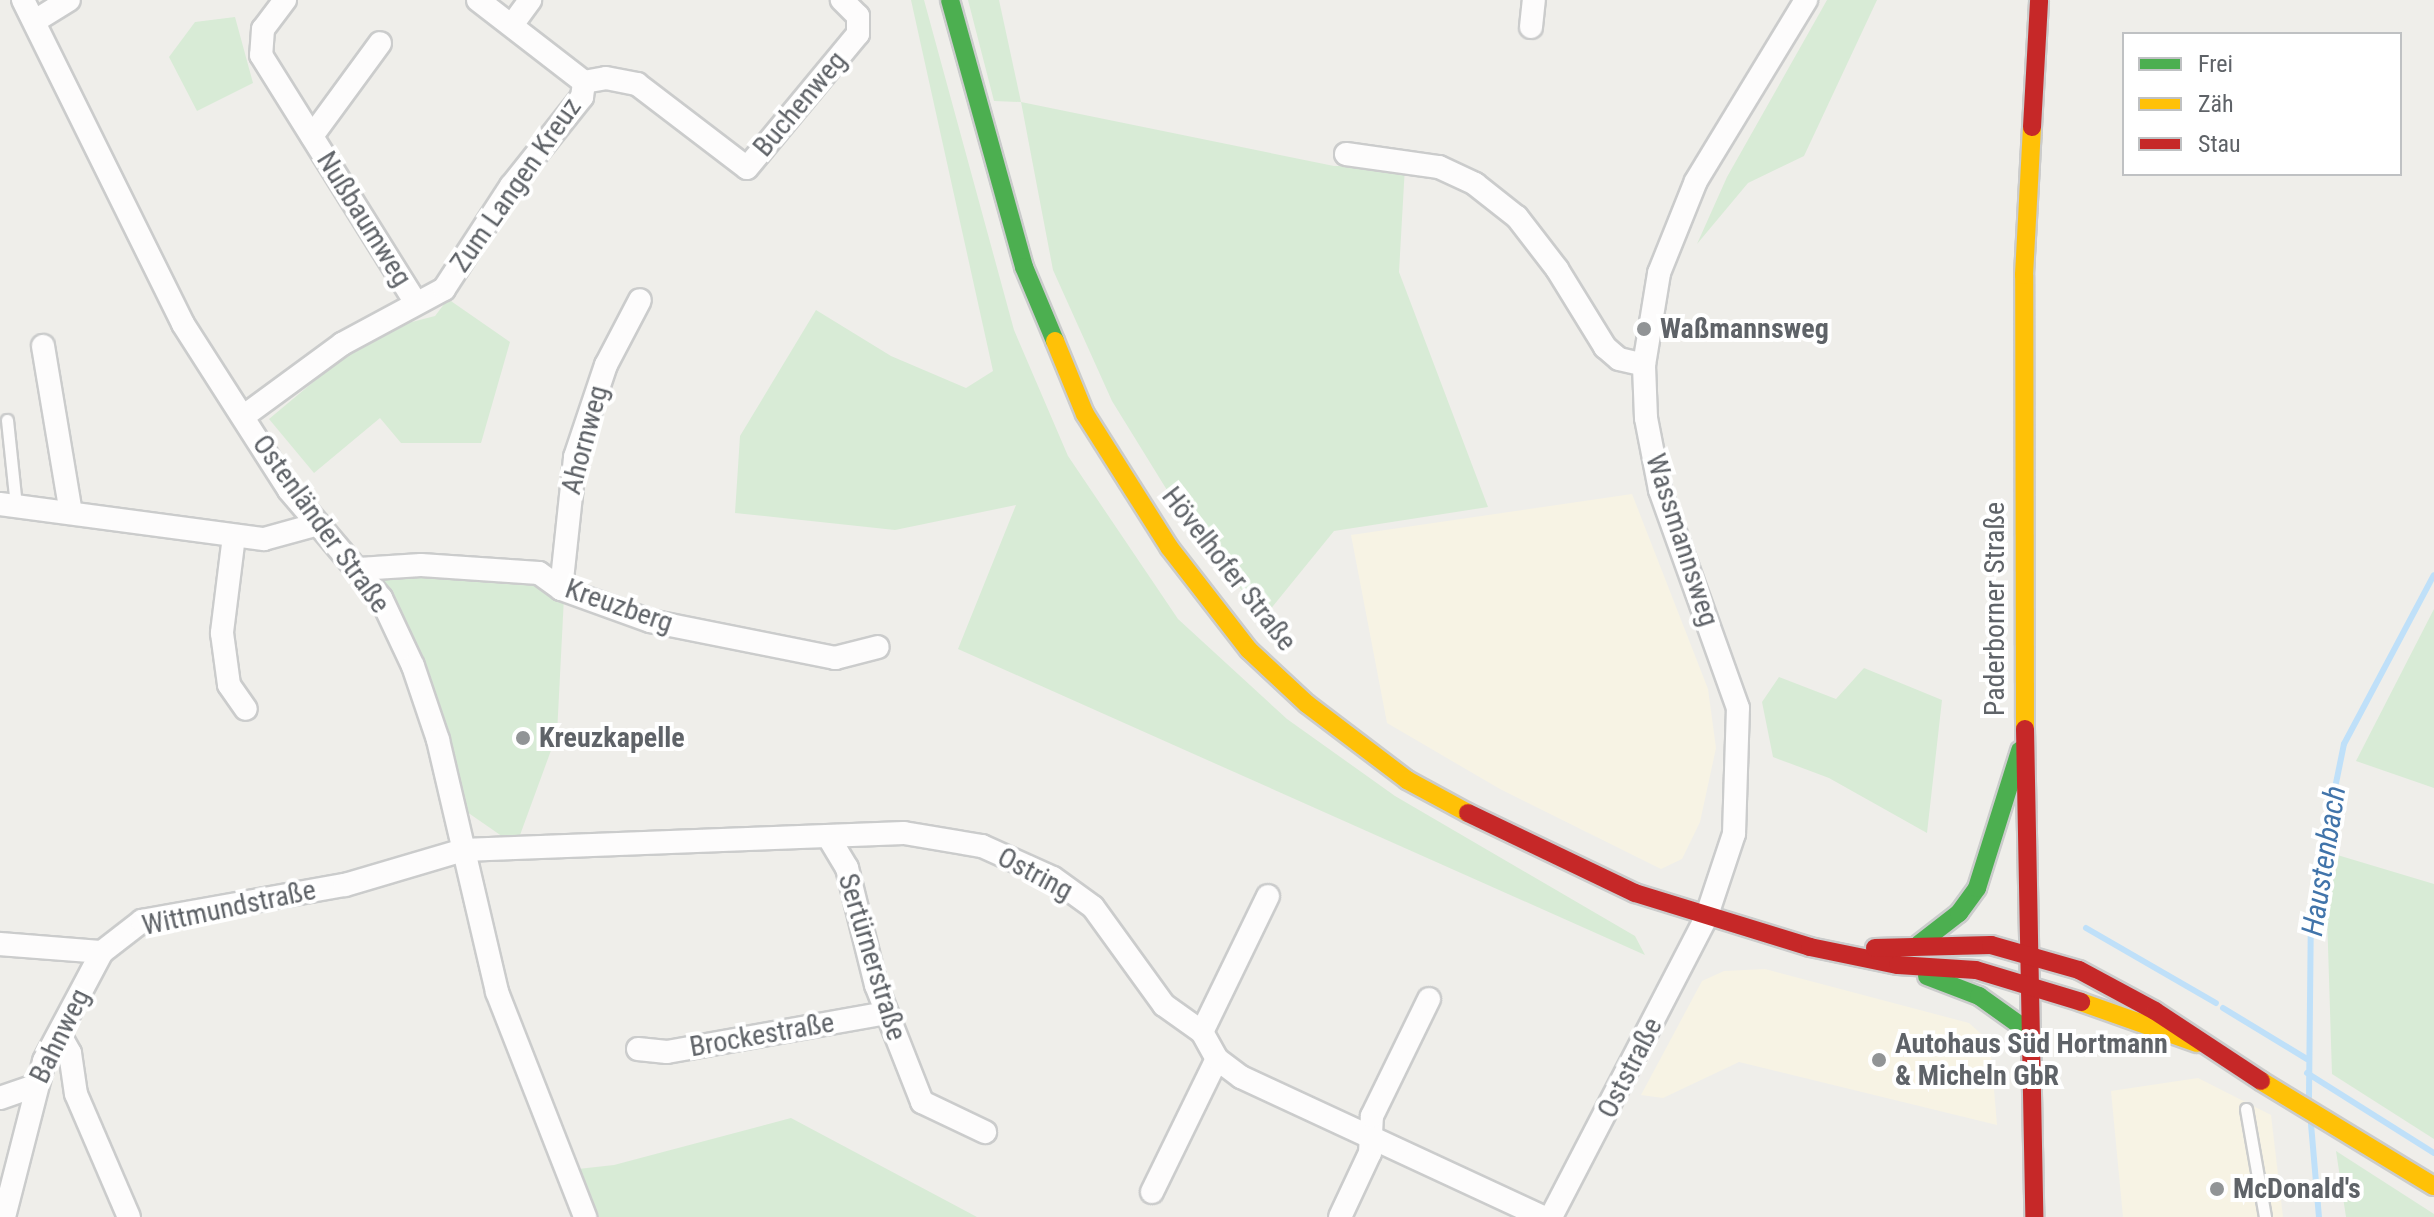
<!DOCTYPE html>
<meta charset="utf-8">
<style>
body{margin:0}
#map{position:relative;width:2434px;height:1217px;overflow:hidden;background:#efeeea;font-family:"Roboto Condensed",sans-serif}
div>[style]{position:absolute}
.commercial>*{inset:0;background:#f7f3e4}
.green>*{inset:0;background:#d8ebd6}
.stream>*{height:6px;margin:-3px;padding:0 3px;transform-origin:3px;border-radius:3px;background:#bfe0f9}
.roads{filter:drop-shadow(2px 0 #cbcccc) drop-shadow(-2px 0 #cbcccc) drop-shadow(0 2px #cbcccc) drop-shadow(0 -2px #cbcccc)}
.lane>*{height:11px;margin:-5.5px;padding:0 5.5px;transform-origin:5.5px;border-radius:5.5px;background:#fdfcfc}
.street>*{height:22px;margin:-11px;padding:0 11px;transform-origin:11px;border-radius:11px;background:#fdfcfc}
.fast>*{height:18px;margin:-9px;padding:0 9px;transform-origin:9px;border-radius:9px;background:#4caf50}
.slow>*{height:18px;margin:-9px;padding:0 9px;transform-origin:9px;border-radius:9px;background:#ffc107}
.jam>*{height:18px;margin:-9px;padding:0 9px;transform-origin:9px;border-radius:9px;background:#c62828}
.dots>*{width:22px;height:22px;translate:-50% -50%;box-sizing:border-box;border:4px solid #fff;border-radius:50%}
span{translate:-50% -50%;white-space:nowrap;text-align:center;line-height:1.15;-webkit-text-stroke:8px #fff;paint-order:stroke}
.street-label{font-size:28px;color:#5f6368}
.poi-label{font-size:28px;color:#5f6368;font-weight:700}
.left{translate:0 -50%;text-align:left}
.water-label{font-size:30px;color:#4174aa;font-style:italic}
.legend{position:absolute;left:2122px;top:32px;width:280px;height:144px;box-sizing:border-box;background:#fff;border:2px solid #bfc1c3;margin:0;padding:10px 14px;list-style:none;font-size:24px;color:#5f6368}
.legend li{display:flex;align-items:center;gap:16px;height:40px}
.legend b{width:40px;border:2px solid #bfc1c3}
</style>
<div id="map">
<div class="commercial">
<i style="clip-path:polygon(1632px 494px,1708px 689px,1716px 748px,1700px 822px,1682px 859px,1661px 869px,1500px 789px,1387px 723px,1351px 535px)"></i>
<i style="clip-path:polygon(1765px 969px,1969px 1023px,1990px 1042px,1997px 1125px,1739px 1062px,1663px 1098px,1641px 1095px,1702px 981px,1724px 971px)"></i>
<i style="clip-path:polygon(2198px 1078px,2271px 1115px,2283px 1217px,2123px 1217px,2111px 1091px)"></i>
</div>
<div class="green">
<i style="clip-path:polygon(911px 0,924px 0,1014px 330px,1068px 456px,1178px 619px,1287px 719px,1395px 796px,1635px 936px,1645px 955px,958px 649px,1016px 505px,895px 530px,735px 513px,740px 436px,816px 310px,891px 356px,966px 388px,993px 371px)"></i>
<i style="clip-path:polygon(968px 0,999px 0,1021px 102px,1334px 166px,1405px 166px,1399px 272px,1488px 507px,1334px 531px,1264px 617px,1191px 529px,1112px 401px,1053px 270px,1021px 102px,994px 101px)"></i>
<i style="clip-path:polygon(1827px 0,1877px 0,1804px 156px,1748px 183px,1697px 244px,1727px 177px)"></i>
<i style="clip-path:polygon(235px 17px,253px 83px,197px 111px,169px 57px,195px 22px)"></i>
<i style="clip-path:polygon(448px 299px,510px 342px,481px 443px,401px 443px,380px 418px,314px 473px,269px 419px,373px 332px,435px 316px)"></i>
<i style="clip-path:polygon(380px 573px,518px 575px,564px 597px,557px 734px,516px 846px,467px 812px,429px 681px)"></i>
<i style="clip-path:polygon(2434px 609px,2434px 788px,2356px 761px)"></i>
<i style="clip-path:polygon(1864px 668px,1942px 700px,1927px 833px,1829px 778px,1773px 757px,1762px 702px,1779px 677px,1836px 699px)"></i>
<i style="clip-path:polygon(2334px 854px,2434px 884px,2434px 1139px,2332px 1074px,2327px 915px)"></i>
<i style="clip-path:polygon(791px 1118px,977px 1217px,597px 1217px,578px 1169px,614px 1165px)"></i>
<i style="clip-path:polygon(2336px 1151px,2434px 1214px,2434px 1217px,2346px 1217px)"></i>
</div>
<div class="stream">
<i style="left:2086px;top:928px;width:150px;rotate:30deg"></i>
<i style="left:2223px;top:1008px;width:98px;rotate:31.3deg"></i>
<i style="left:2307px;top:1073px;width:150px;rotate:32.2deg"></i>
<i style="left:2309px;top:1097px;width:191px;rotate:-89.4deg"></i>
<i style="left:2311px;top:906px;width:165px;rotate:-78.5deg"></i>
<i style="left:2344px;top:744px;width:191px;rotate:-62deg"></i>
<i style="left:2311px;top:1124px;width:93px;rotate:85.1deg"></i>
</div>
<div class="roads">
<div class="lane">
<i style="left:7px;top:420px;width:86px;rotate:84deg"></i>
<i style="left:2246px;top:1109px;width:110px;rotate:80deg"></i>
</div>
<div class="street">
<i style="left:23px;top:0;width:361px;rotate:63.7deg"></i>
<i style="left:183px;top:324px;width:197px;rotate:57.4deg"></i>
<i style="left:289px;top:490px;width:142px;rotate:49.6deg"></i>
<i style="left:381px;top:598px;width:75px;rotate:64.8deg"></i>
<i style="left:413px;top:666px;width:78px;rotate:71.3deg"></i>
<i style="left:438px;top:740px;width:259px;rotate:76.8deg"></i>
<i style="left:497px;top:992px;width:242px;rotate:68.6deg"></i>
<i style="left:285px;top:0;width:36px;rotate:127deg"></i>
<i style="left:263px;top:29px;width:26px;rotate:94deg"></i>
<i style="left:261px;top:55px;width:292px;rotate:58deg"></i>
<i style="left:478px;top:0;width:134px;rotate:37.7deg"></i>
<i style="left:584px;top:82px;width:22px;rotate:-10deg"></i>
<i style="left:606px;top:78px;width:32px;rotate:11deg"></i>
<i style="left:637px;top:84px;width:138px;rotate:37.4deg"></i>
<i style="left:747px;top:168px;width:174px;rotate:-50.4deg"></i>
<i style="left:858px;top:34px;width:18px;rotate:-90deg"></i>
<i style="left:858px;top:16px;width:23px;rotate:-135deg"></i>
<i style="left:35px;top:21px;width:40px;rotate:-32deg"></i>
<i style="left:512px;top:25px;width:31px;rotate:-54deg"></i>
<i style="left:1531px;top:27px;width:27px;rotate:-84deg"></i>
<i style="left:312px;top:136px;width:115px;rotate:-53.8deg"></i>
<i style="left:1346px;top:154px;width:94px;rotate:8deg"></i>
<i style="left:1439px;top:167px;width:40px;rotate:25deg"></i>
<i style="left:1475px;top:184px;width:53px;rotate:38.2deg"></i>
<i style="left:1517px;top:217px;width:66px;rotate:52.4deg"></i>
<i style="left:1557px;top:269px;width:92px;rotate:58.4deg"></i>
<i style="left:1605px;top:347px;width:18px;rotate:41deg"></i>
<i style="left:1619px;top:359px;width:26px;rotate:13deg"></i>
<i style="left:43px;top:346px;width:169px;rotate:80.5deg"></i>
<i style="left:244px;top:416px;width:122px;rotate:-36.3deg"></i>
<i style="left:342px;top:344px;width:116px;rotate:-28.3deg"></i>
<i style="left:444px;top:289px;width:123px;rotate:-57deg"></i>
<i style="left:511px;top:186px;width:114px;rotate:-51.4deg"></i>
<i style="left:582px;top:97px;width:15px;rotate:-82deg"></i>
<i style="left:0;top:504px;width:266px;rotate:7.6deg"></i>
<i style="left:264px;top:539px;width:56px;rotate:-15.5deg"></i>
<i style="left:234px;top:536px;width:98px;rotate:97.1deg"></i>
<i style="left:222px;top:633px;width:52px;rotate:82.3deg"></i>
<i style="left:229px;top:685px;width:29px;rotate:55deg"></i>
<i style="left:359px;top:569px;width:62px;rotate:-3.7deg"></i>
<i style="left:421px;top:565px;width:118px;rotate:3.9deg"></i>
<i style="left:539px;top:573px;width:27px;rotate:36deg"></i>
<i style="left:561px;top:589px;width:95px;rotate:19.8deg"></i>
<i style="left:650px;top:621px;width:189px;rotate:11.3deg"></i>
<i style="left:835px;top:658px;width:44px;rotate:-14.3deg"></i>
<i style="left:561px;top:589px;width:133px;rotate:-83.9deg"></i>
<i style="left:575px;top:457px;width:97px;rotate:-71.4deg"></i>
<i style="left:606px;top:365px;width:73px;rotate:-62.4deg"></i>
<i style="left:829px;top:838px;width:35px;rotate:59deg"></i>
<i style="left:847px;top:868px;width:121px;rotate:76.1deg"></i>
<i style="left:876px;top:985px;width:126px;rotate:68.5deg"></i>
<i style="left:922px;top:1102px;width:70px;rotate:25.5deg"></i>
<i style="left:0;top:944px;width:102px;rotate:4.5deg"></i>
<i style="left:1202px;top:1032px;width:151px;rotate:-64.1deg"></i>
<i style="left:60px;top:1035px;width:21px;rotate:61deg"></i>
<i style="left:70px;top:1053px;width:41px;rotate:81.7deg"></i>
<i style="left:76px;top:1094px;width:134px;rotate:66.7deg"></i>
<i style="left:638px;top:1049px;width:29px;rotate:6deg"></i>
<i style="left:667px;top:1052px;width:222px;rotate:-10.1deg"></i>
<i style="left:0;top:1098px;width:37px;rotate:-19deg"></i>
<i style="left:1152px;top:1192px;width:148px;rotate:-64deg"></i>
<i style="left:4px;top:1217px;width:161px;rotate:-75.6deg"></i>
<i style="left:44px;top:1061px;width:123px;rotate:-62deg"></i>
<i style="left:102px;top:952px;width:51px;rotate:-37.8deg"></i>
<i style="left:142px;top:921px;width:206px;rotate:-10.1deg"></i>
<i style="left:345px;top:885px;width:123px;rotate:-16.5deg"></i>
<i style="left:463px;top:850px;width:441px;rotate:-2.2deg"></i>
<i style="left:904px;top:833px;width:79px;rotate:9.5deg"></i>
<i style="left:982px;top:846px;width:78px;rotate:24.3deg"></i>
<i style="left:1053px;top:878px;width:49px;rotate:35.9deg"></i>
<i style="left:1093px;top:907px;width:121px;rotate:54.1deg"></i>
<i style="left:1164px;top:1005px;width:47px;rotate:35.4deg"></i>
<i style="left:1202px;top:1032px;width:31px;rotate:61deg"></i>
<i style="left:1217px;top:1059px;width:30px;rotate:37deg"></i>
<i style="left:1241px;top:1077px;width:332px;rotate:24.9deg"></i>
<i style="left:1340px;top:1217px;width:71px;rotate:-64.9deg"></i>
<i style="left:1370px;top:1153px;width:37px;rotate:-87deg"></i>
<i style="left:1372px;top:1116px;width:130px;rotate:-64deg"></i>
<i style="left:1551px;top:1217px;width:337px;rotate:-62.6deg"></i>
<i style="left:1706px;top:918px;width:89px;rotate:-71.6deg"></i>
<i style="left:1734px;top:834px;width:126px;rotate:-88.2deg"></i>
<i style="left:1738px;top:708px;width:232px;rotate:-109.7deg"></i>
<i style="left:1660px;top:490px;width:73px;rotate:-101deg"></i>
<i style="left:1646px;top:418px;width:53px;rotate:-92.2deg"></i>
<i style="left:1644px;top:365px;width:93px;rotate:-80.7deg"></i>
<i style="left:1659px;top:273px;width:99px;rotate:-68.1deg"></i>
<i style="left:1696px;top:181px;width:212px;rotate:-58.7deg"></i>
</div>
<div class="fast">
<i style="left:950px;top:0;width:277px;rotate:74.5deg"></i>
<i style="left:1024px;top:267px;width:80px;rotate:67.3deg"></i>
<i style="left:1919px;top:944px;width:51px;rotate:-37.8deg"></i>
<i style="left:1959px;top:913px;width:31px;rotate:-54deg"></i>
<i style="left:1977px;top:888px;width:144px;rotate:-72.6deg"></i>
<i style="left:1927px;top:976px;width:56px;rotate:21deg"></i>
<i style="left:1979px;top:996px;width:60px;rotate:35.5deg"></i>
</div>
<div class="slow">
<i style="left:1055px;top:341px;width:79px;rotate:67.7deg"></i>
<i style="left:1085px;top:414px;width:157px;rotate:57.7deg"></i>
<i style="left:1169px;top:547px;width:130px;rotate:52.2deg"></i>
<i style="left:1249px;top:650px;width:79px;rotate:43deg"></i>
<i style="left:1307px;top:704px;width:126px;rotate:37.2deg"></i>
<i style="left:1407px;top:780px;width:69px;rotate:28.4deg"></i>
<i style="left:2025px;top:729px;width:454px;rotate:-90.1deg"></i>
<i style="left:2024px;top:275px;width:148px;rotate:-86.9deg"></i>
<i style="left:2081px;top:1002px;width:123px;rotate:19.5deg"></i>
<i style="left:2261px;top:1081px;width:202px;rotate:31.3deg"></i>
</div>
<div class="jam">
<i style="left:2032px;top:127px;width:127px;rotate:-86.8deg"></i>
<i style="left:2025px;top:729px;width:488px;rotate:88.9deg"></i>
<i style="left:1468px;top:813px;width:185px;rotate:25.6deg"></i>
<i style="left:1635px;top:893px;width:183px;rotate:17.1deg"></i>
<i style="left:1810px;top:947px;width:90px;rotate:11.6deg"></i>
<i style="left:1898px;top:965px;width:78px;rotate:3.7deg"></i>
<i style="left:1976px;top:970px;width:110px;rotate:16.9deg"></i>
<i style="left:1875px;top:948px;width:116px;rotate:-1.5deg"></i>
<i style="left:1991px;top:945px;width:91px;rotate:15.9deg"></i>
<i style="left:2079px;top:970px;width:86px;rotate:28.3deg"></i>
<i style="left:2155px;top:1011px;width:127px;rotate:33.4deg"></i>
</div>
</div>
<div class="dots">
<i style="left:1644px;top:329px;background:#919496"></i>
<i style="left:523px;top:738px;background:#919496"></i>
<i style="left:1879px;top:1060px;background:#919496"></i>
<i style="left:2217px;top:1189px;background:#919496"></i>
</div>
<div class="street-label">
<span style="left:800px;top:104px;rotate:-50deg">Buchenweg</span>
<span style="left:516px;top:185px;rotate:-55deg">Zum Langen Kreuz</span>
<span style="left:364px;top:219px;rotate:58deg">Nußbaumweg</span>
<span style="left:585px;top:440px;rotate:-75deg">Ahornweg</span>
<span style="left:321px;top:524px;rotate:54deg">Ostenländer Straße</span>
<span style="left:1682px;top:540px;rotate:72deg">Wassmannsweg</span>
<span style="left:1229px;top:569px;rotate:52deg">Hövelhofer Straße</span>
<span style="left:619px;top:606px;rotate:19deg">Kreuzberg</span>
<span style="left:1995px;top:609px;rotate:-90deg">Paderborner Straße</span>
<span style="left:1035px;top:874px;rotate:28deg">Ostring</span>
<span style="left:229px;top:908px;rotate:-12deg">Wittmundstraße</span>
<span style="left:872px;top:957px;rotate:73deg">Sertürnerstraße</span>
<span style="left:762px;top:1035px;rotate:-10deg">Brockestraße</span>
<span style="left:60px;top:1036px;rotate:-64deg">Bahnweg</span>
<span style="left:1630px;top:1068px;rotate:-63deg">Oststraße</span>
</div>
<div class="poi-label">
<span class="left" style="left:1660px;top:329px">Waßmannsweg</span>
<span class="left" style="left:539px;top:738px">Kreuzkapelle</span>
<span class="left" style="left:1895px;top:1060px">Autohaus Süd Hortmann<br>&amp; Micheln GbR</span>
<span class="left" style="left:2233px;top:1189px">McDonald's</span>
</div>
<div class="water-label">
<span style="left:2324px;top:861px;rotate:-81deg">Haustenbach</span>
</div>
<ul class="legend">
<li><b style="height:10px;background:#4caf50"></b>Frei</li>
<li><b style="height:10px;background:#ffc107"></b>Zäh</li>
<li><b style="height:10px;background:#c62828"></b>Stau</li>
</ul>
</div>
